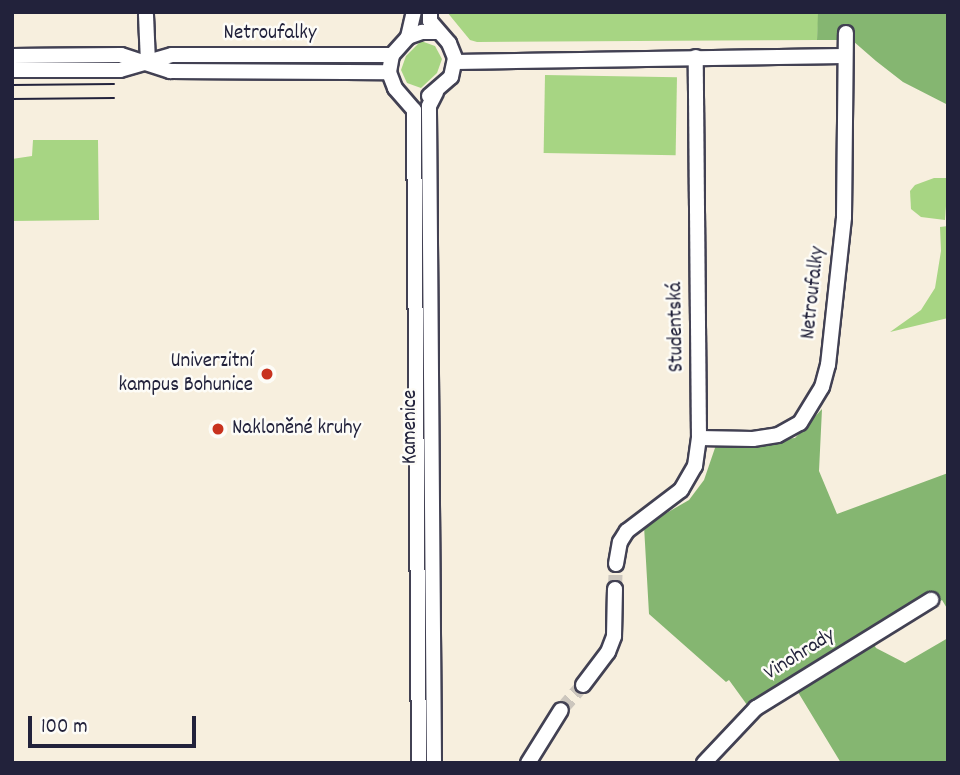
<!DOCTYPE html>
<meta charset="utf-8">
<style>
body{margin:0}
#map{position:relative;width:960px;height:775px;overflow:hidden;background:#f7efde;font-family:Dekko,sans-serif}
div>[style]{position:absolute}
.green>*{inset:0;background:#a7d583;transform-origin:0 0}
.forest>*{inset:0;background:#85b671}
.minor-tunnel>*{height:14px;margin-top:-7px;transform-origin:0;background:repeating-linear-gradient(90deg,#ccc6bd 0 14px,transparent 0 21px)}
.roads{filter:drop-shadow(2px 0 #424153) drop-shadow(-2px 0 #424153) drop-shadow(0 2px #424153) drop-shadow(0 -2px #424153)}
.minor>*{height:14px;margin:-7px;padding:0 7px;transform-origin:7px;border-radius:7px;background:#fff}
.tram>*{height:2px;margin:-1px;padding:0 1px;transform-origin:1px;border-radius:1px;background:#22223b}
.dots>*{width:19px;height:19px;translate:-50% -50%;box-sizing:border-box;border:4px solid #fdfcf7;border-radius:50%}
span{translate:-50% -50%;white-space:nowrap;text-align:center;line-height:1.15;-webkit-text-stroke:5px #fdfcf7;paint-order:stroke}
.street-label{font-size:21px;color:#22223b}
.poi-label{font-size:21px;color:#22223b}
.right{translate:-100% -50%;text-align:right}
.left{translate:0 -50%;text-align:left}
.frame{position:absolute;inset:0;border:14px solid #22223b;pointer-events:none}
.scale{position:absolute;left:28px;top:716px;width:168px;height:32px;box-sizing:border-box;border:4px solid #22223b;border-top:0;padding-left:9px;font-size:21px;line-height:24px;white-space:nowrap;color:#22223b;-webkit-text-stroke:5px #fdfcf7;paint-order:stroke}
</style>
<div id="map">
<div class="green">
<i style="clip-path:polygon(447px 12px,841px 12px,818px 24px,817px 40px,477px 42px,470px 40px)"></i>
<i style="clip-path:polygon(421px 41px,435px 46px,442px 59px,437px 73px,421px 88px,407px 83px,401px 70px,406px 56px)"></i>
<i style="left:545px;top:75px;width:132px;height:78px;rotate:1deg"></i>
<i style="clip-path:polygon(33px 140px,98px 140px,99px 220px,12px 221px,12px 159px,32px 156px)"></i>
<i style="clip-path:polygon(934px 178px,948px 178px,945px 220px,921px 217px,911px 209px,910px 191px,915px 185px)"></i>
<i style="clip-path:polygon(948px 226px,948px 318px,890px 332px,921px 310px,935px 288px,941px 251px,940px 227px)"></i>
</div>
<div class="forest">
<i style="clip-path:polygon(818px 12px,948px 12px,948px 105px,903px 82px,876px 61px,853px 41px,852px 32px,839px 32px,837px 40px,817px 40px)"></i>
<i style="clip-path:polygon(822px 409px,819px 471px,837px 514px,948px 473px,948px 610px,942px 600px,872px 641px,876px 648px,905px 663px,948px 638px,948px 763px,841px 763px,790px 679px,750px 709px,729px 680px,726px 682px,649px 614px,644px 526px,689px 500px,704px 480px,716px 445px,795px 438px)"></i>
</div>
<div class="minor-tunnel">
<i style="left:615px;top:589px;width:25px;rotate:-88deg"></i>
<i style="left:561px;top:710px;width:33px;rotate:-49deg"></i>
</div>
<div class="roads">
<div class="minor">
<i style="left:146px;top:15px;width:47px;rotate:87.6deg"></i>
<i style="left:408px;top:37px;width:26px;rotate:-77deg"></i>
<i style="left:12px;top:56px;width:109px;rotate:-0.5deg"></i>
<i style="left:121px;top:55px;width:52px;rotate:18.1deg"></i>
<i style="left:170px;top:71px;width:219px;rotate:0.3deg"></i>
<i style="left:455px;top:62px;width:389px;rotate:-0.9deg"></i>
<i style="left:12px;top:70px;width:108px"></i>
<i style="left:120px;top:70px;width:54px;rotate:-16.1deg"></i>
<i style="left:172px;top:55px;width:220px"></i>
<i style="left:429px;top:96px;width:29px;rotate:-41deg"></i>
<i style="left:451px;top:77px;width:19px;rotate:-78deg"></i>
<i style="left:455px;top:58px;width:16px;rotate:-112deg"></i>
<i style="left:449px;top:43px;width:29px;rotate:-131deg"></i>
<i style="left:430px;top:21px;width:9px;rotate:-90deg"></i>
<i style="left:699px;top:438px;width:54px;rotate:1.1deg"></i>
<i style="left:753px;top:439px;width:25px;rotate:-9deg"></i>
<i style="left:778px;top:435px;width:25px;rotate:-29deg"></i>
<i style="left:800px;top:423px;width:42px;rotate:-58.6deg"></i>
<i style="left:822px;top:387px;width:23px;rotate:-75deg"></i>
<i style="left:828px;top:365px;width:149px;rotate:-83.8deg"></i>
<i style="left:844px;top:217px;width:184px;rotate:-89.4deg"></i>
<i style="left:616px;top:564px;width:22px;rotate:-80deg"></i>
<i style="left:620px;top:542px;width:13px;rotate:-58deg"></i>
<i style="left:627px;top:531px;width:68px;rotate:-37.2deg"></i>
<i style="left:681px;top:490px;width:28px;rotate:-60deg"></i>
<i style="left:695px;top:466px;width:28px;rotate:-82deg"></i>
<i style="left:699px;top:438px;width:381px;rotate:-90.5deg"></i>
<i style="left:583px;top:685px;width:41px;rotate:-52.9deg"></i>
<i style="left:608px;top:652px;width:17px;rotate:-69deg"></i>
<i style="left:614px;top:636px;width:47px;rotate:-88.8deg"></i>
<i style="left:419px;top:763px;width:653px;rotate:-90.44deg"></i>
<i style="left:414px;top:110px;width:29px;rotate:-131deg"></i>
<i style="left:395px;top:88px;width:17px;rotate:-111deg"></i>
<i style="left:389px;top:72px;width:17px;rotate:-80deg"></i>
<i style="left:392px;top:55px;width:24px;rotate:-48deg"></i>
<i style="left:408px;top:37px;width:15px;rotate:-20deg"></i>
<i style="left:422px;top:32px;width:15px"></i>
<i style="left:434px;top:763px;width:657px;rotate:-90.44deg"></i>
<i style="left:429px;top:106px;width:16px;rotate:-63deg"></i>
<i style="left:528px;top:763px;width:62px;rotate:-58.1deg"></i>
<i style="left:704px;top:763px;width:76px;rotate:-46.6deg"></i>
<i style="left:756px;top:708px;width:206px;rotate:-31.7deg"></i>
</div>
</div>
<div class="tram">
<i style="left:12px;top:85px;width:102px;rotate:-0.6deg"></i>
<i style="left:12px;top:99px;width:102px;rotate:-0.6deg"></i>
</div>
<div class="dots">
<i style="left:267px;top:374px;background:#c8321e"></i>
<i style="left:218px;top:429px;background:#c8321e"></i>
</div>
<div class="street-label">
<span style="left:270px;top:34px">Netroufalky</span>
<span style="left:814px;top:293px;rotate:-84deg">Netroufalky</span>
<span style="left:677px;top:327px;rotate:-91deg">Studentská</span>
<span style="left:411px;top:427px;rotate:-90deg">Kamenice</span>
<span style="left:800px;top:655px;rotate:-32deg">Vinohrady</span>
</div>
<div class="poi-label">
<span class="right" style="left:253px;top:374px">Univerzitní<br>kampus Bohunice</span>
<span class="left" style="left:232px;top:429px">Nakloněné kruhy</span>
</div>
<div class="frame"></div>
<div class="scale">100 m</div>
</div>
